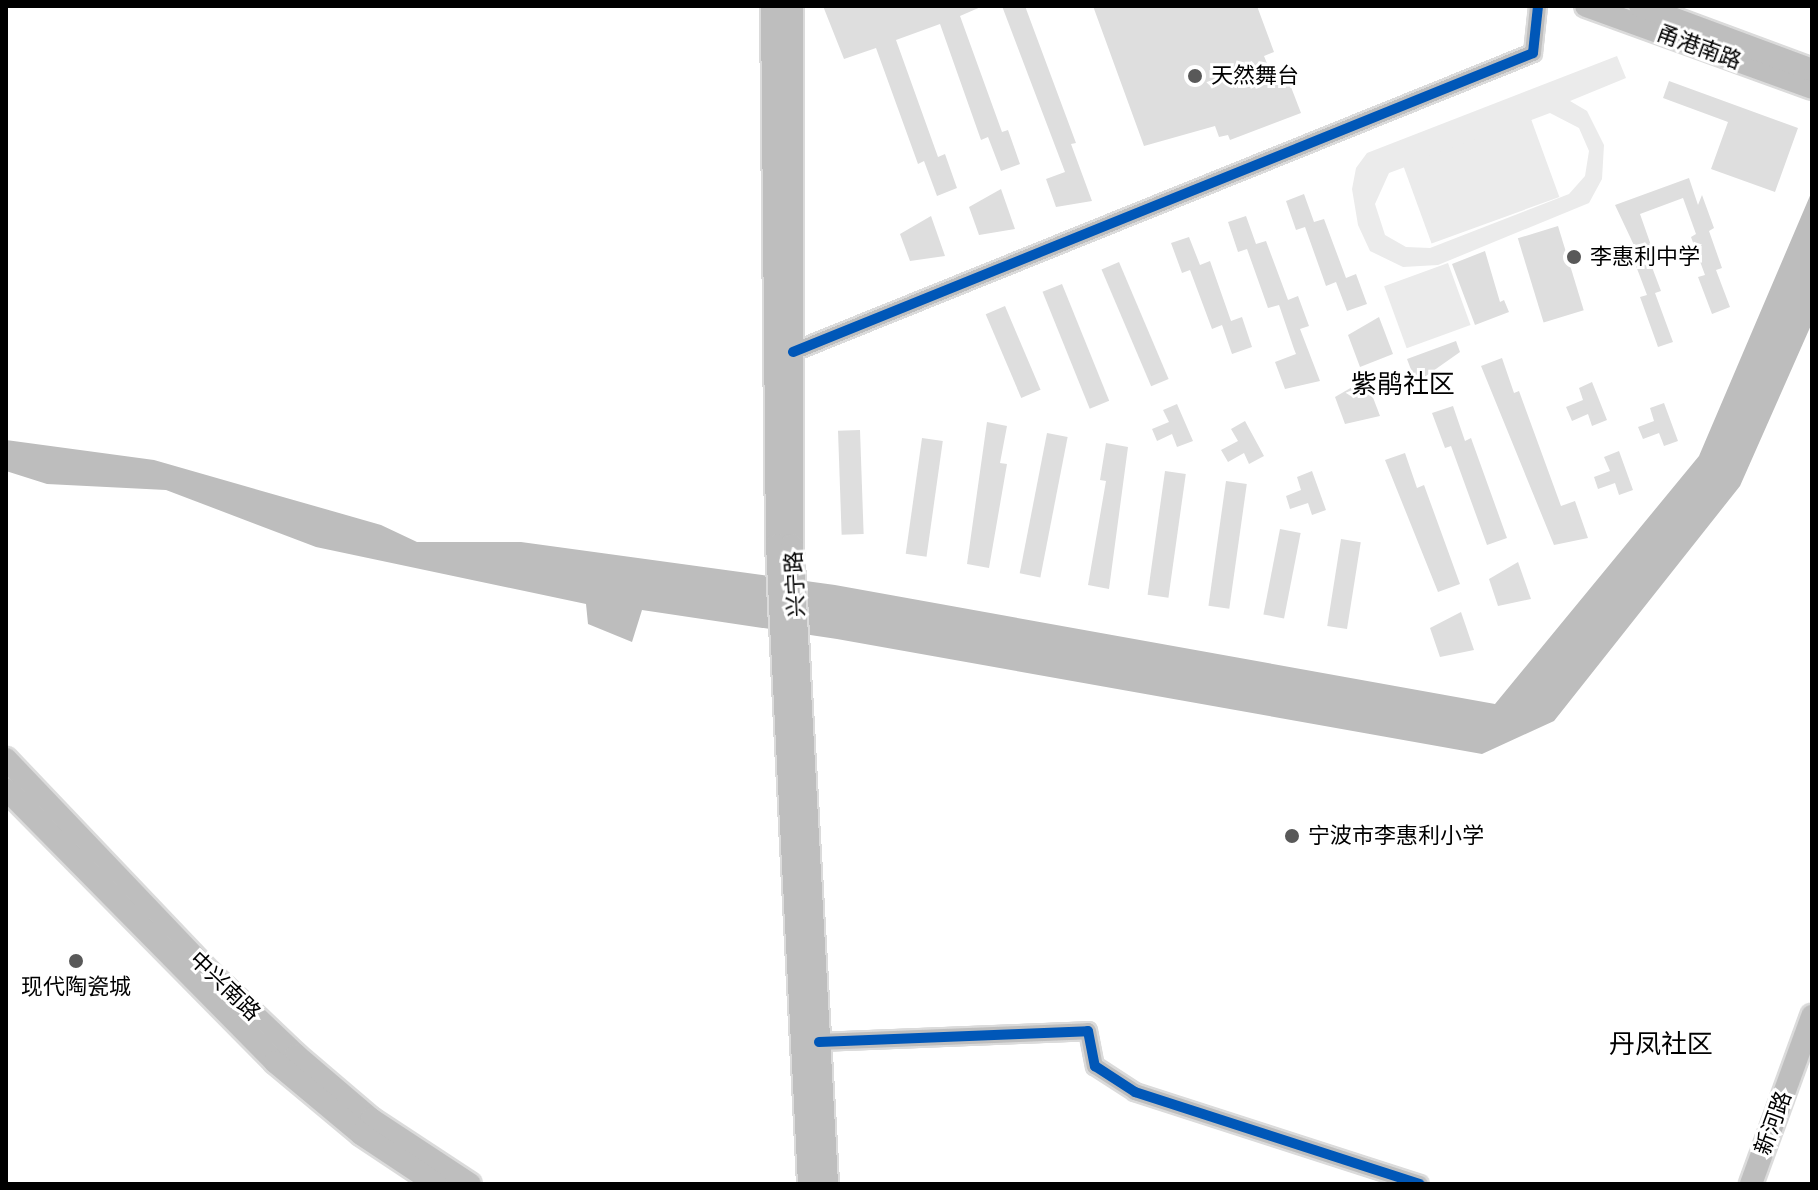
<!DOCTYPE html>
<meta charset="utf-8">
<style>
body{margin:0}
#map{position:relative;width:1818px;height:1190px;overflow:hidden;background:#fff;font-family:"DM Sans","Noto Sans SC",sans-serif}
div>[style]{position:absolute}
.green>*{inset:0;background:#ebebeb;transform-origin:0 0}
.water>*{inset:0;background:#bdbdbd}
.building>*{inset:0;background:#dedede;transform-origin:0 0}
.roads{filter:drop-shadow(2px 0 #dbdbdb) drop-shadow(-2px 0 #dbdbdb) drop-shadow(0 2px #dbdbdb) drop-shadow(0 -2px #dbdbdb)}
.minor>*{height:16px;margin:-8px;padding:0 8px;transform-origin:8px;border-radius:8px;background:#bebebe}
.major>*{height:22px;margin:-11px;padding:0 11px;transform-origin:11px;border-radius:11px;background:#bebebe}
.cycleway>*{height:10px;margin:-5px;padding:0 5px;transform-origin:5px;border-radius:5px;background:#0057b8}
.dots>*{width:22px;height:22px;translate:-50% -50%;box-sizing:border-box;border:4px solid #fff;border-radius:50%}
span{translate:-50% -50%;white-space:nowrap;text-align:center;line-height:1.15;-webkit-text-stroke:6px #fff;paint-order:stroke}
.street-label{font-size:22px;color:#000}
.poi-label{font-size:22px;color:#000}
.left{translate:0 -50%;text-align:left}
.quarter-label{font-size:26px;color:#000}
.frame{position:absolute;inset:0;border:8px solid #000;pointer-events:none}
</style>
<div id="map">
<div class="green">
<i style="clip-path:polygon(evenodd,1617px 56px,1626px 78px,1570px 101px,1587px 111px,1604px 145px,1602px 179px,1589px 203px,1438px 265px,1403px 267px,1370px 251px,1358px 225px,1352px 189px,1356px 168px,1367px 153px,1617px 56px,1550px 113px,1579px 128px,1589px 151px,1585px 176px,1569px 194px,1430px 248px,1406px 247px,1385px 235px,1375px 204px,1389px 173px,1550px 113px)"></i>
<i style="left:1531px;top:119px;width:83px;height:136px;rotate:70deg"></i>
<i style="left:1448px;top:263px;width:66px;height:68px;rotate:70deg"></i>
</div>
<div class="water">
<i style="clip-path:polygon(1812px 191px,1812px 323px,1740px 486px,1554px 721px,1482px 754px,837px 639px,642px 610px,632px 642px,588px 624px,586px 604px,316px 547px,166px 490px,47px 484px,6px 471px,6px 440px,154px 460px,381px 525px,417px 542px,521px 542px,835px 585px,1495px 704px,1699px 456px)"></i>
</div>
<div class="building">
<i style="clip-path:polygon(823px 6px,983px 6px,960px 16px,1002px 132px,1008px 130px,1020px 164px,1001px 171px,988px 137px,981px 140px,940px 24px,896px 40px,938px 157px,945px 154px,957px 188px,937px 196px,924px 161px,918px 164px,876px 48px,844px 59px)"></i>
<i style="clip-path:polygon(1002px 6px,1025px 6px,1076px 143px,1071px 144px,1092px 201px,1056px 207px,1046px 179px,1065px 172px)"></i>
<i style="clip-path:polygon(1093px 6px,1257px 6px,1274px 52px,1264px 56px,1273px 78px,1286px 74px,1301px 113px,1230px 140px,1228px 135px,1219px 137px,1215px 126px,1144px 146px)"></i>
<i style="clip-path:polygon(1669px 81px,1798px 128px,1775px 192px,1711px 169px,1728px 122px,1663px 98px)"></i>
<i style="clip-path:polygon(1689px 178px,1698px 205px,1702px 195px,1714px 228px,1709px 231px,1722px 268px,1716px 270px,1730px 307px,1712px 314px,1698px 277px,1705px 275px,1691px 237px,1696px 234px,1683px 198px,1640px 214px,1653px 251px,1647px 254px,1661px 291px,1655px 293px,1673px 342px,1658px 347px,1640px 297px,1647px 295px,1633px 258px,1639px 256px,1615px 205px)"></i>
<i style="clip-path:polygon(1001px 189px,1015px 229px,979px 235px,969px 207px)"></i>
<i style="clip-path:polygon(1304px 194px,1314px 222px,1324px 219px,1346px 278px,1356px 274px,1367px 304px,1347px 311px,1336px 282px,1326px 286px,1305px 227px,1296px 230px,1286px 201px)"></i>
<i style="clip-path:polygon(931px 216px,945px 256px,910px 261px,900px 234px)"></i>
<i style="clip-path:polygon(1246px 216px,1256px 244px,1266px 241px,1288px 300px,1298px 296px,1309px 326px,1300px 329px,1320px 381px,1285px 389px,1275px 362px,1296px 354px,1294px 349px,1279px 305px,1268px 308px,1247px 249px,1238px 252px,1228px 222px)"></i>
<i style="left:1558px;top:226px;width:88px;height:42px;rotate:73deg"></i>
<i style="clip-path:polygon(1189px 237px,1200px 265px,1210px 261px,1231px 321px,1242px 317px,1252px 347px,1232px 354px,1222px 325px,1212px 329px,1190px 270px,1182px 273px,1171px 243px)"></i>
<i style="clip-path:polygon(1485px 251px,1500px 302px,1504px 300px,1509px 312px,1475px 325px,1452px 264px)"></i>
<i style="left:1119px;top:262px;width:127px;height:19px;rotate:67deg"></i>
<i style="left:1062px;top:284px;width:126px;height:21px;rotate:68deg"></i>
<i style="left:1005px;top:306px;width:91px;height:21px;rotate:67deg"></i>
<i style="clip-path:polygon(1379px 317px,1393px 354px,1360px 367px,1348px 335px)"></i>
<i style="clip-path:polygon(1456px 341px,1460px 352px,1416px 383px,1407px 359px)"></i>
<i style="clip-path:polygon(1502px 358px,1514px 393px,1519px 391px,1561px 506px,1575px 501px,1588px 538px,1554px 545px,1481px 366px)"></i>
<i style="clip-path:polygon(1366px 379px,1380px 416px,1345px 424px,1335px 397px)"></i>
<i style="clip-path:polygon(1592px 382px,1607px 420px,1592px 426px,1588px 414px,1572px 421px,1566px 407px,1583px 400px,1579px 388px)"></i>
<i style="clip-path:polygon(1664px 403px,1678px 441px,1664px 446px,1659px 433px,1643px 439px,1638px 427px,1654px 421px,1650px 408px)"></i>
<i style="clip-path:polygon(1177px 404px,1193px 441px,1177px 447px,1172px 434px,1157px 441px,1152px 429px,1169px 422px,1163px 410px)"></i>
<i style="clip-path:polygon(1453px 406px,1465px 441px,1471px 438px,1507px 538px,1487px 545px,1451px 446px,1445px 448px,1432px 413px)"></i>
<i style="clip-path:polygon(1245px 421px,1264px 456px,1249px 464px,1244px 453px,1228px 462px,1221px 450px,1238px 441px,1231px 429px)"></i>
<i style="clip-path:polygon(987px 422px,1007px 426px,1000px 463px,1007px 464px,989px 568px,967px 564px)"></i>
<i style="left:860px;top:430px;width:104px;height:22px;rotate:88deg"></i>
<i style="left:1047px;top:433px;width:21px;height:143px;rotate:11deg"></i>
<i style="left:922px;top:438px;width:21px;height:117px;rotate:8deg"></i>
<i style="clip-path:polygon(1106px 443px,1128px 447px,1109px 589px,1088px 585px,1106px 481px,1100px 480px)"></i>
<i style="clip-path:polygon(1619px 451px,1633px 490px,1619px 495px,1615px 483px,1598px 489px,1594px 477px,1610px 471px,1604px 457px)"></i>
<i style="clip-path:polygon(1405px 453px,1417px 488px,1424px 485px,1460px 584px,1438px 592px,1385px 460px)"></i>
<i style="left:1165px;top:471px;width:21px;height:125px;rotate:8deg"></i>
<i style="clip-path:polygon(1312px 471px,1326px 510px,1312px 515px,1308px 503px,1290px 509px,1286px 496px,1301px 490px,1297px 477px)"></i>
<i style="left:1226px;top:481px;width:21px;height:126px;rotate:8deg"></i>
<i style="left:1280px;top:529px;width:21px;height:87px;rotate:11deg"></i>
<i style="left:1341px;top:539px;width:20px;height:88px;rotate:9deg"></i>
<i style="clip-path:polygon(1518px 562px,1531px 599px,1498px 606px,1489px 579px)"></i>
<i style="clip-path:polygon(1461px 612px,1474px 650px,1440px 657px,1430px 628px)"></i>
</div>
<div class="roads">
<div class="minor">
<i style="left:793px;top:352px;width:798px;rotate:-22deg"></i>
<i style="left:1533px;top:53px;width:47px;rotate:-83.9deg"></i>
<i style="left:819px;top:1042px;width:269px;rotate:-2.3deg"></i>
<i style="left:1088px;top:1031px;width:36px;rotate:79deg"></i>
<i style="left:1095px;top:1066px;width:48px;rotate:33deg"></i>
<i style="left:1135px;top:1092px;width:299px;rotate:17.9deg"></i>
</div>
<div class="major">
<i style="left:772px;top:6px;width:539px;rotate:89.47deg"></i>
<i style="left:777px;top:545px;width:640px;rotate:87.13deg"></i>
<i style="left:792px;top:6px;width:539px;rotate:90deg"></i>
<i style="left:792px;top:545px;width:640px;rotate:86.86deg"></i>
<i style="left:1586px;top:6px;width:240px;rotate:19.9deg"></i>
<i style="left:1640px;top:6px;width:184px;rotate:20.4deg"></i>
<i style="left:6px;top:759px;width:297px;rotate:46.4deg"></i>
<i style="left:211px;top:974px;width:117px;rotate:43.6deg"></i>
<i style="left:296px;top:1055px;width:99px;rotate:40.5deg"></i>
<i style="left:371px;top:1119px;width:118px;rotate:33.3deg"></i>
<i style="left:6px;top:789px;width:383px;rotate:45.4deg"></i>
<i style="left:275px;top:1062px;width:112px;rotate:39.9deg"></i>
<i style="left:361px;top:1134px;width:90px;rotate:33.7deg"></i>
<i style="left:1751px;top:1184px;width:179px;rotate:-70deg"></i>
</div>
</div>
<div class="cycleway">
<i style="left:793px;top:352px;width:798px;rotate:-22deg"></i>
<i style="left:1533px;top:53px;width:47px;rotate:-83.9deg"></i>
<i style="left:819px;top:1042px;width:269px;rotate:-2.3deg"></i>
<i style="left:1088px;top:1031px;width:36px;rotate:79deg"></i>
<i style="left:1095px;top:1066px;width:48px;rotate:33deg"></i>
<i style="left:1135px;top:1092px;width:299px;rotate:17.9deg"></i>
</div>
<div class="dots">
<i style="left:1195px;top:76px;background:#595959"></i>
<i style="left:1574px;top:257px;background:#595959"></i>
<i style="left:1292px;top:836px;background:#595959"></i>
<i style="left:76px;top:961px;background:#595959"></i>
</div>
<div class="street-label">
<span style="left:1699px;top:47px;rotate:20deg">甬港南路</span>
<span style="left:795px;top:584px;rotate:-93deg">兴宁路</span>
<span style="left:225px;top:986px;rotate:44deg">中兴南路</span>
<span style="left:1773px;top:1123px;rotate:-70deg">新河路</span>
</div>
<div class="poi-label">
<span class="left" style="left:1211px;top:76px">天然舞台</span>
<span class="left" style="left:1590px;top:257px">李惠利中学</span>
<span class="left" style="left:1308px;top:836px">宁波市李惠利小学</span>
<span style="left:76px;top:987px">现代陶瓷城</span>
</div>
<div class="quarter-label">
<span style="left:1403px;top:385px">紫鹃社区</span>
<span style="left:1661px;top:1045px">丹凤社区</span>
</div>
<div class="frame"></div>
</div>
